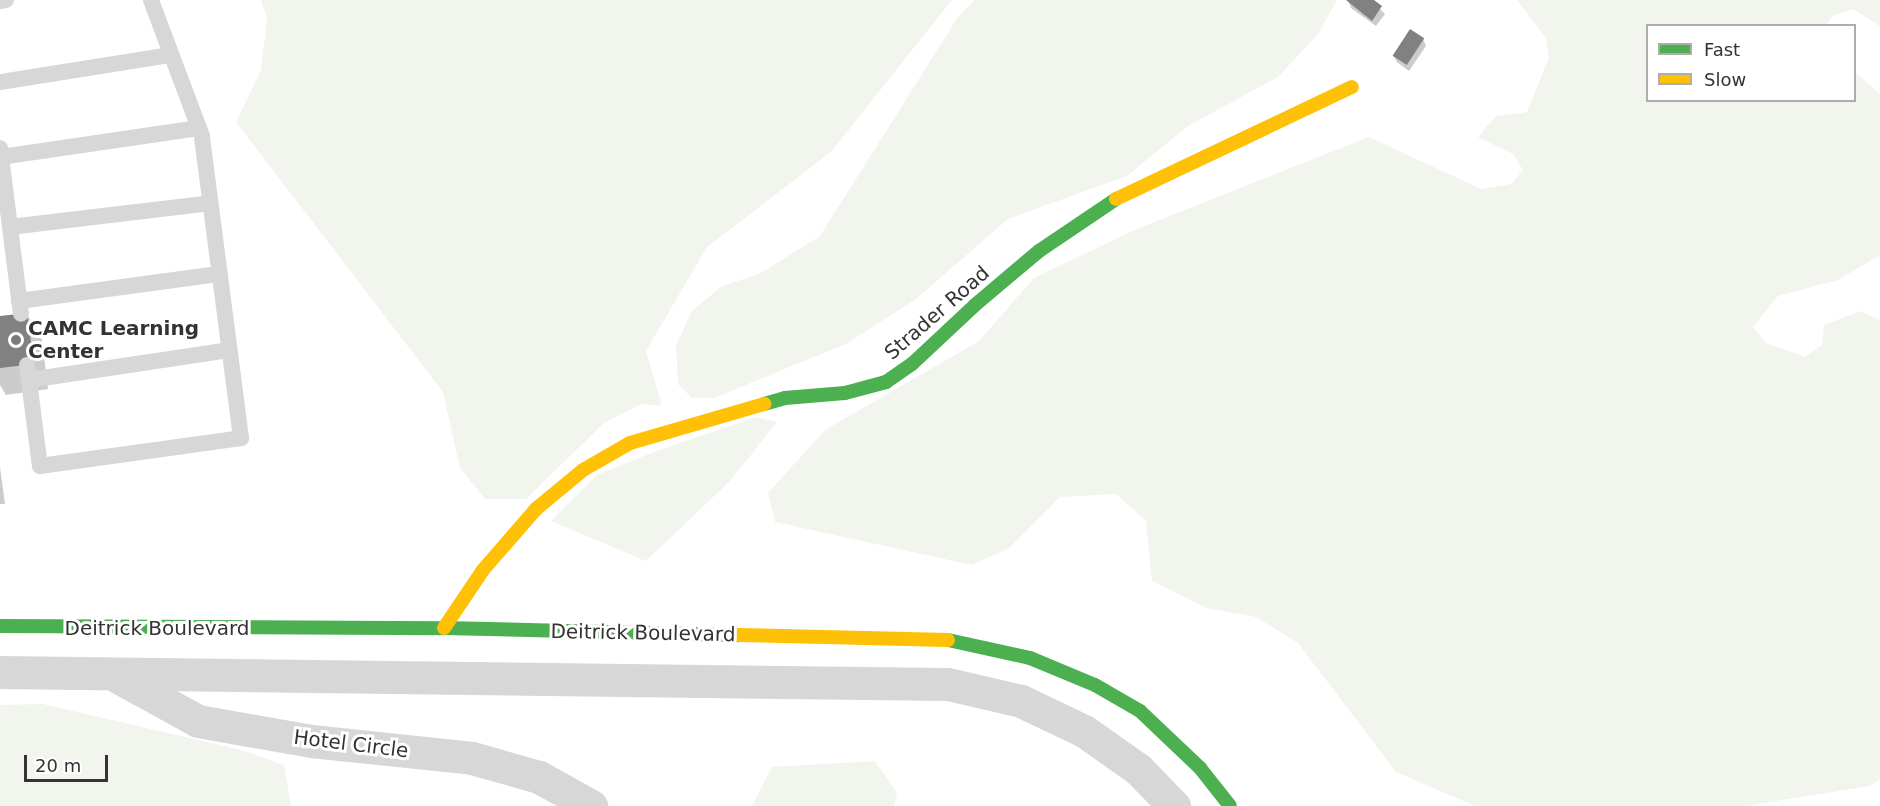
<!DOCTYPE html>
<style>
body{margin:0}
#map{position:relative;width:1880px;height:806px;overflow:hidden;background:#fff;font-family:"DejaVu Sans",sans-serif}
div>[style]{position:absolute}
.green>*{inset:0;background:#f1f5ed}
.shadow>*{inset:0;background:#0003}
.building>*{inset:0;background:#818181;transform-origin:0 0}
.lane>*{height:16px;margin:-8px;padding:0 8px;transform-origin:8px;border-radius:8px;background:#d7d7d7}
.street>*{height:33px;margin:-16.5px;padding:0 16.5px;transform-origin:16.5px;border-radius:16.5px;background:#d7d7d7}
.fast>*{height:14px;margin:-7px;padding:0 7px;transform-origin:7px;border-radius:7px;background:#4caf50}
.slow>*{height:14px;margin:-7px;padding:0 7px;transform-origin:7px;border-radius:7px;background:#ffc107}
.dots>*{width:16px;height:16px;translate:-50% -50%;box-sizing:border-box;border:3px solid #fff;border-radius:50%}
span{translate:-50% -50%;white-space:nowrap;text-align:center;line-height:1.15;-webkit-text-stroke:6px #fff;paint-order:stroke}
.street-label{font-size:20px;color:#333}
.poi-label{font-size:20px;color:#333;font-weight:700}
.left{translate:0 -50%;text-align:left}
.legend{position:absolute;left:1646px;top:24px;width:210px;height:78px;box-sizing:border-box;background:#fff;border:2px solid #adadad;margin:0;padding:8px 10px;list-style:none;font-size:18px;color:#333}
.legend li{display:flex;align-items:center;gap:12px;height:30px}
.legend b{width:30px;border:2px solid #adadad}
.scale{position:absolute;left:24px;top:755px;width:84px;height:27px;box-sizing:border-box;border:3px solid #333;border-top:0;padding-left:8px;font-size:18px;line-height:21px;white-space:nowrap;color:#333;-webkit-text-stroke:4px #fff;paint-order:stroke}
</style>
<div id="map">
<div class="green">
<i style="clip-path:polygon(261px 0,952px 0,831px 152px,707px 247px,646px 351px,662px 406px,641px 404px,604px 423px,526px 499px,485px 499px,460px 468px,443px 392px,236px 122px,261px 70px,267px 18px)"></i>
<i style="clip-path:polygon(975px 0,1337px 0,1318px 34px,1278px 77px,1188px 126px,1127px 176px,1008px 219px,916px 299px,846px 344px,714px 398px,692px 398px,678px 384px,676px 345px,692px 311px,722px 286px,759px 274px,820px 236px,958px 17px)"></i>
<i style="clip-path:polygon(1517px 0,1880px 0,1880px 26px,1853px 9px,1833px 16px,1826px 25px,1648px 26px,1648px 100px,1854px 100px,1855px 72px,1880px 94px,1880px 255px,1838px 280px,1778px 296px,1753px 327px,1766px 343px,1805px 357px,1822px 345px,1824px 325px,1860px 311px,1880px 320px,1880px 779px,1870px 786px,1746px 806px,1475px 806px,1396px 772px,1298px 643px,1256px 617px,1206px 608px,1152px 581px,1146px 521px,1116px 494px,1060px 497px,1009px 548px,972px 565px,775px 522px,768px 493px,825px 430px,979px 341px,1034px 278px,1139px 228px,1369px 137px,1481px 189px,1511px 184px,1523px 170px,1513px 154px,1478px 137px,1496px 116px,1527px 112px,1549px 57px,1546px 38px)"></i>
<i style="clip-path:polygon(756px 417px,777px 422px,730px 481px,646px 561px,551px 521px,597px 475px,654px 452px)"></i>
<i style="clip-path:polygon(43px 704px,241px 750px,284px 765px,291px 806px,0 806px,0 705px)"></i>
<i style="clip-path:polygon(875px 761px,897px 793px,894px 806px,752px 806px,772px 767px)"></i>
</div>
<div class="shadow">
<i style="clip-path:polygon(1348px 0,1371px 0,1385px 14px,1376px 26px,1351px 8px)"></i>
<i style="clip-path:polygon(1423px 39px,1426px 46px,1409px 71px,1397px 62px,1393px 55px)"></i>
<i style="clip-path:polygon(27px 314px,42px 340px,48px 389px,6px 395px,0 385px,0 318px)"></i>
<i style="clip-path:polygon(0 467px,5px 504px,0 504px)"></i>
</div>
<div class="building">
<i style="clip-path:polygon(1346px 0,1374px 0,1382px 6px,1372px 21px)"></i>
<i style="left:1410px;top:29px;width:17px;height:32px;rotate:33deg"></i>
<i style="clip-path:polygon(27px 313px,34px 364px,0 368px,0 316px)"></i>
</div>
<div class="lane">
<i style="left:0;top:1px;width:6px;rotate:-9deg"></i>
<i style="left:0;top:82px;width:173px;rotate:-9deg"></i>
<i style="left:0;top:148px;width:167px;rotate:82.8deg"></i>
<i style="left:0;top:157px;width:201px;rotate:-8.3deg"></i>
<i style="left:10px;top:227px;width:202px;rotate:-6.8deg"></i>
<i style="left:19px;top:301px;width:203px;rotate:-7.7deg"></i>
<i style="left:27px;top:365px;width:102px;rotate:82.7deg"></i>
<i style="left:40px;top:466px;width:203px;rotate:-7.9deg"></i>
<i style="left:241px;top:438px;width:305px;rotate:-97.4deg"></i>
<i style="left:202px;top:136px;width:145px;rotate:-110.6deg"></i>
<i style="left:29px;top:380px;width:202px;rotate:-8.5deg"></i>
</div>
<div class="street">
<i style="left:0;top:672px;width:948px;rotate:0.73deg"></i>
<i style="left:948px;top:684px;width:75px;rotate:13.1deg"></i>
<i style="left:1021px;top:701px;width:70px;rotate:25.5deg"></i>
<i style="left:1084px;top:731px;width:66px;rotate:35.1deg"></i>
<i style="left:1138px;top:769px;width:52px;rotate:45.8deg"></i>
<i style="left:118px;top:677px;width:91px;rotate:28.8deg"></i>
<i style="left:198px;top:721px;width:115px;rotate:10deg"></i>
<i style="left:311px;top:741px;width:162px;rotate:6deg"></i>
<i style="left:472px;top:758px;width:70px;rotate:15.8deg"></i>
<i style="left:539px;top:777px;width:60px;rotate:29.1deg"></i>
</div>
<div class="fast">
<i style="left:764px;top:404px;width:22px;rotate:-16deg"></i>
<i style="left:785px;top:398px;width:60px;rotate:-4.8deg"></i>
<i style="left:845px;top:393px;width:42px;rotate:-15deg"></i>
<i style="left:886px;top:382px;width:32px;rotate:-35deg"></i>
<i style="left:912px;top:364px;width:86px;rotate:-43.1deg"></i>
<i style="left:975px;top:305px;width:84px;rotate:-40.2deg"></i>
<i style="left:1039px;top:251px;width:93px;rotate:-34deg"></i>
<i style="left:0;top:626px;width:444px;rotate:0.3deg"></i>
<i style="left:444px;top:628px;width:295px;rotate:1.4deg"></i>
<i style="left:948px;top:640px;width:84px;rotate:12.4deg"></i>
<i style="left:1030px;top:658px;width:70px;rotate:22.6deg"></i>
<i style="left:1095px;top:685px;width:52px;rotate:30deg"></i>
<i style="left:1140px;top:711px;width:83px;rotate:43.5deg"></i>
<i style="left:1200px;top:768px;width:48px;rotate:51.7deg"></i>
</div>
<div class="slow">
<i style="left:1116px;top:199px;width:261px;rotate:-25.4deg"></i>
<i style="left:444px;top:628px;width:70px;rotate:-56.1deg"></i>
<i style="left:483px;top:570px;width:81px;rotate:-49deg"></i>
<i style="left:536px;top:509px;width:61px;rotate:-39.7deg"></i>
<i style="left:583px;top:470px;width:54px;rotate:-29.9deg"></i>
<i style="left:630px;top:443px;width:140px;rotate:-16.2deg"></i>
<i style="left:739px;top:635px;width:209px;rotate:1.4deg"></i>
</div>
<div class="dots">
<i style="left:16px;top:340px;background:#7a7a7a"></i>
</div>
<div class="street-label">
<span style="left:937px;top:313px;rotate:-41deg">Strader Road</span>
<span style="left:157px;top:628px">Deitrick Boulevard</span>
<span style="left:643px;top:633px;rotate:1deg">Deitrick Boulevard</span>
<span style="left:351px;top:744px;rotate:7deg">Hotel Circle</span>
</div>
<div class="poi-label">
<span class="left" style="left:28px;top:340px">CAMC Learning<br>Center</span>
</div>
<ul class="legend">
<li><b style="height:8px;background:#4caf50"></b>Fast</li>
<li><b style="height:8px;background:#ffc107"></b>Slow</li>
</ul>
<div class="scale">20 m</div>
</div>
